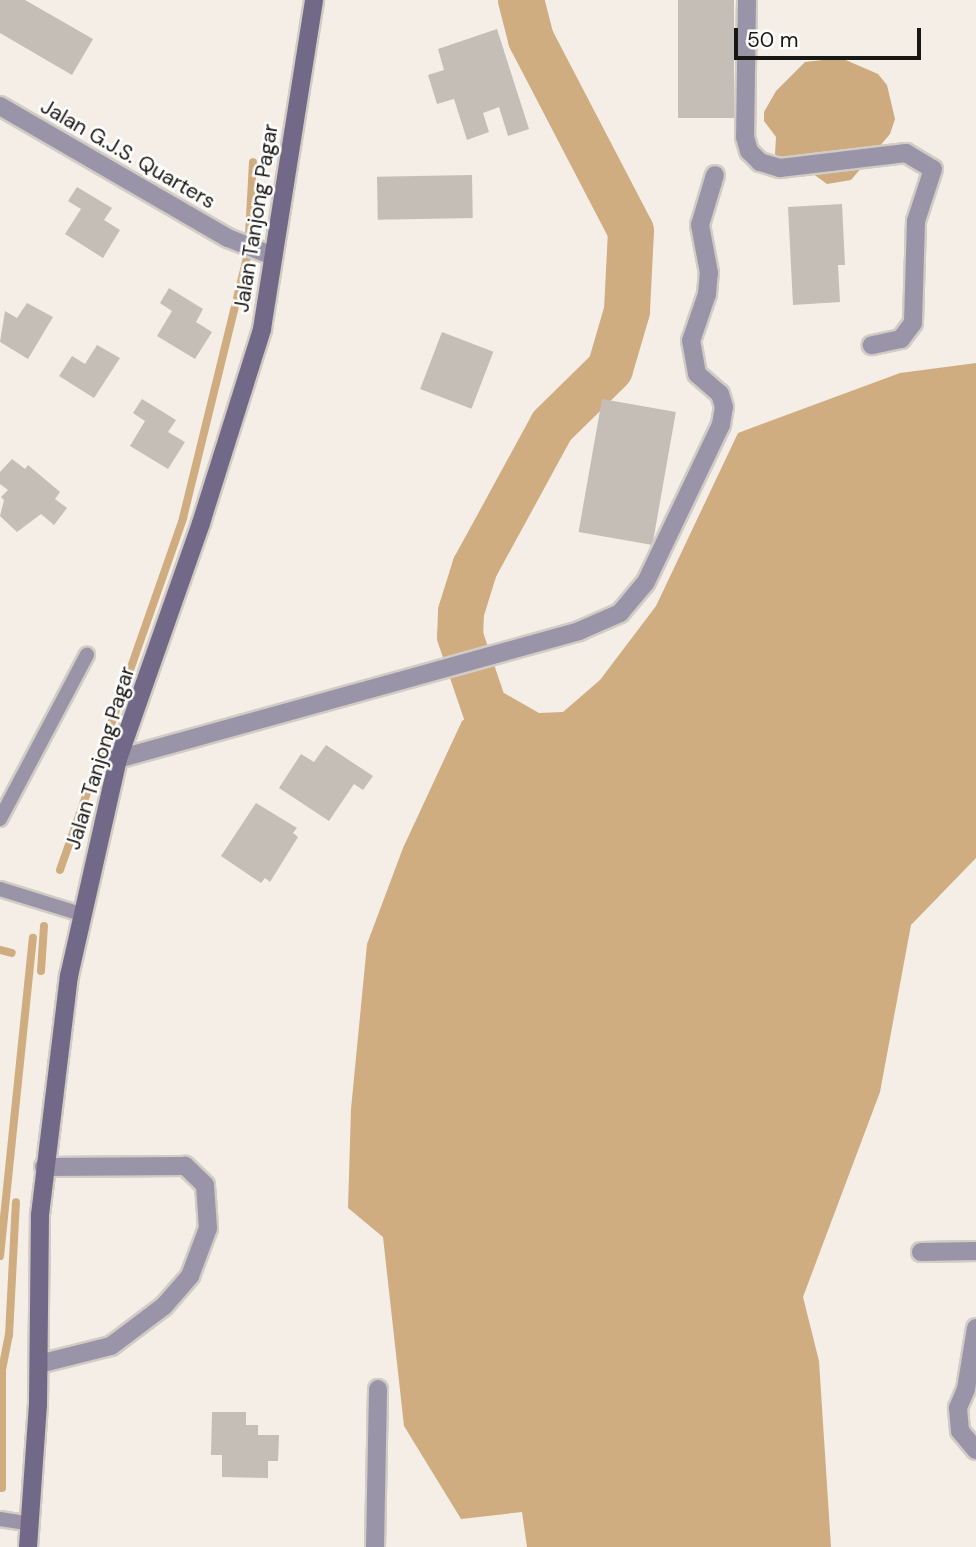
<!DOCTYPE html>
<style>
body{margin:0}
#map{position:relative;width:976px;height:1547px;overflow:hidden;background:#f4eee6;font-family:"DM Sans",sans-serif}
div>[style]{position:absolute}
.forest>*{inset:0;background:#cdab7e}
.water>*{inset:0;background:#cfad81}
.stream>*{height:8px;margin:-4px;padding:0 4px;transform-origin:4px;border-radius:4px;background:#cfad81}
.river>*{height:46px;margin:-23px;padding:0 23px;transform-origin:23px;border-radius:23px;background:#cfad81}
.building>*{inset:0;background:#c4beb6;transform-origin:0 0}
.roads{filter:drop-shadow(2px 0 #d1ccc4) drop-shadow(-2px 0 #d1ccc4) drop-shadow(0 2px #d1ccc4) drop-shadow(0 -2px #d1ccc4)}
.service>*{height:14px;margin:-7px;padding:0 7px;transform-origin:7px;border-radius:7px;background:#9a94a9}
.minor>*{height:18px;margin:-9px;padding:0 9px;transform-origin:9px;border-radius:9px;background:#9a94a9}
.secondary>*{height:18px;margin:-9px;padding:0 9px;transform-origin:9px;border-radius:9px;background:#726887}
span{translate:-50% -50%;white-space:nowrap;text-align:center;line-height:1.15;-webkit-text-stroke:5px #fff;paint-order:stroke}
.street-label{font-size:21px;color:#191714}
.scale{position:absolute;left:734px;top:28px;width:187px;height:32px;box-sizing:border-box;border:4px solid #191714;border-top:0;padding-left:9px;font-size:21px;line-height:24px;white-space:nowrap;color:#191714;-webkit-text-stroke:5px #fff;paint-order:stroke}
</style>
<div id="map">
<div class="forest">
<i style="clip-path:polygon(841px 58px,878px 74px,887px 85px,895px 119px,890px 134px,851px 180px,827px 184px,805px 168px,800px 175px,786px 168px,775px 154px,776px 137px,764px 121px,764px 112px,776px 91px,805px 62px)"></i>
</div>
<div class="water">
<i style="clip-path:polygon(976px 363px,976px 858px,911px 925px,880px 1092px,803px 1297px,819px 1361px,831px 1547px,527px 1547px,522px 1512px,461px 1519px,404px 1426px,383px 1237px,348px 1208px,351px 1109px,367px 944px,403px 848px,462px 721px,504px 693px,539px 713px,563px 712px,600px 680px,656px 606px,738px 433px,900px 373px)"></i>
</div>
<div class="stream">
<i style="left:60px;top:870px;width:373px;rotate:-70.7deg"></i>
<i style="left:183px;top:518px;width:272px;rotate:-76.2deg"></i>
<i style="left:248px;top:254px;width:92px;rotate:-86.9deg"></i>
<i style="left:0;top:950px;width:12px;rotate:14deg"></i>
<i style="left:41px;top:971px;width:45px;rotate:-86.2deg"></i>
<i style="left:0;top:1256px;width:320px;rotate:-84.1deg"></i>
<i style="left:2px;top:1488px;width:118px;rotate:-90deg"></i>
<i style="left:2px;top:1370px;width:36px;rotate:-79deg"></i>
<i style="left:9px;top:1335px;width:133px;rotate:-87deg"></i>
</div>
<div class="river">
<i style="left:521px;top:0;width:40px;rotate:75.6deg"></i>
<i style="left:531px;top:39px;width:216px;rotate:62.5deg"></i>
<i style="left:631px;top:231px;width:80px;rotate:92.9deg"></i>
<i style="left:627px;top:311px;width:60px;rotate:106.3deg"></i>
<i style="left:610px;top:369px;width:81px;rotate:135.5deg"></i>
<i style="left:552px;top:426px;width:161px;rotate:118.6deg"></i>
<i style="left:475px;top:567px;width:47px;rotate:107.3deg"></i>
<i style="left:461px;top:612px;width:24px;rotate:92deg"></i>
<i style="left:460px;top:636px;width:96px;rotate:71.2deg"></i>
<i style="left:491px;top:727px;width:41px;rotate:37.1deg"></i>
</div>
<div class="building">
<i style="clip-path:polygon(0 0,25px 0,93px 39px,72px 75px,0 33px)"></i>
<i style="left:678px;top:0;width:56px;height:118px"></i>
<i style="clip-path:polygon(497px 29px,529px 129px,508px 136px,499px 107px,483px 113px,489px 132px,467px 140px,454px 99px,437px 104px,428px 75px,444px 70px,438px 49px)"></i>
<i style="left:472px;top:175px;width:43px;height:95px;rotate:89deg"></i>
<i style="clip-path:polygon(77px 187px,112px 208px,104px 220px,120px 230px,103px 258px,65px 234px,81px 209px,68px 201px)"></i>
<i style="clip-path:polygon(842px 204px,845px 265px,838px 265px,840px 302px,793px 305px,788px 207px)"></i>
<i style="clip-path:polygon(169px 288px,203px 309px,196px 322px,212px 332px,195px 359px,157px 336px,172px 311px,160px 303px)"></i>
<i style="clip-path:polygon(27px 303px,53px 317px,28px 359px,0 342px,5px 311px,17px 318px)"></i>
<i style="left:442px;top:332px;width:55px;height:61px;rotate:21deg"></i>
<i style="clip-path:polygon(97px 345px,120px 358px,94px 398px,59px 376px,72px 356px,85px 364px)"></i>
<i style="clip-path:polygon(142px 399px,176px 420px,168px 432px,185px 442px,168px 469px,130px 446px,145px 421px,133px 413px)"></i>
<i style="left:602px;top:399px;width:75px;height:135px;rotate:10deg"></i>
<i style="clip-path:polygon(12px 459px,25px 469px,28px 465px,60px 492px,55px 499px,67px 508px,54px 525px,41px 514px,17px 532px,0 516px,4px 500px,1px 497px,8px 490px,0 484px,0 472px)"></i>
<i style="clip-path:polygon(326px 745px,373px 776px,363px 790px,354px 784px,329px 821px,279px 788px,301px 754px,314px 762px)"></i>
<i style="clip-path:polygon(256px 803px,297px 828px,293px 833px,298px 837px,270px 882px,265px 878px,261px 883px,221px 856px)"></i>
<i style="clip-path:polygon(212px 1412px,246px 1412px,246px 1425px,258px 1425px,258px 1435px,279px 1435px,278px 1461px,268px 1461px,268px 1478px,222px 1477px,222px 1455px,211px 1455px)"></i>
</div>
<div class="roads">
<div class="service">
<i style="left:0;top:819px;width:186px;rotate:-62.1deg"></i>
<i style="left:0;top:889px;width:85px;rotate:17.2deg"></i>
<i style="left:0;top:1519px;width:30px;rotate:9deg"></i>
</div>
<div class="minor">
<i style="left:747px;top:0;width:137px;rotate:90.8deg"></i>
<i style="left:745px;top:137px;width:15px;rotate:74deg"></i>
<i style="left:749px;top:151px;width:16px;rotate:45deg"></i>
<i style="left:760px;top:162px;width:21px;rotate:17deg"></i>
<i style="left:780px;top:168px;width:127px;rotate:-6.8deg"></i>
<i style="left:906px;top:153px;width:31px;rotate:31deg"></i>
<i style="left:933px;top:169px;width:55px;rotate:108.1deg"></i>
<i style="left:916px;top:221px;width:102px;rotate:91.7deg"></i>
<i style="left:913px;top:323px;width:20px;rotate:127deg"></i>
<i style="left:901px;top:339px;width:30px;rotate:168deg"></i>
<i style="left:0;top:106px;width:263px;rotate:30.1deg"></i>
<i style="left:228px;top:238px;width:48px;rotate:21.8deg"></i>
<i style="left:118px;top:759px;width:478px;rotate:-15.5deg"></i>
<i style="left:579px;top:631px;width:45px;rotate:-23.7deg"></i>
<i style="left:620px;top:613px;width:40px;rotate:-50deg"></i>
<i style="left:646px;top:582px;width:174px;rotate:-64.5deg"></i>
<i style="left:721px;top:425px;width:18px;rotate:-81deg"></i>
<i style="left:724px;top:407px;width:14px;rotate:-107deg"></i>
<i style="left:720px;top:394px;width:30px;rotate:-139deg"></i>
<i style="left:697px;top:374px;width:34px;rotate:-100deg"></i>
<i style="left:691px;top:341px;width:50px;rotate:-71.2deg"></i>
<i style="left:707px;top:294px;width:21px;rotate:-85deg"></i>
<i style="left:709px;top:273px;width:49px;rotate:-100.6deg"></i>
<i style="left:700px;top:225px;width:52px;rotate:-73.3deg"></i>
<i style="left:921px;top:1252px;width:55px;rotate:-1deg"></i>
<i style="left:976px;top:1328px;width:62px;rotate:99.3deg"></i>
<i style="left:966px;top:1389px;width:21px;rotate:113deg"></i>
<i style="left:958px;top:1408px;width:23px;rotate:85deg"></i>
<i style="left:960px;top:1431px;width:25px;rotate:50deg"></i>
<i style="left:39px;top:1364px;width:74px;rotate:-14deg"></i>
<i style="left:111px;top:1346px;width:66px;rotate:-37deg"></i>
<i style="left:164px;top:1306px;width:40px;rotate:-49deg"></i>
<i style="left:190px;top:1276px;width:51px;rotate:-69.4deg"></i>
<i style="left:208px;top:1228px;width:43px;rotate:-94deg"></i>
<i style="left:205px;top:1185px;width:28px;rotate:-136deg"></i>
<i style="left:185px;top:1166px;width:141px;rotate:179.6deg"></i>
<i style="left:375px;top:1547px;width:158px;rotate:-88.9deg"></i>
</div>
<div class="secondary">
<i style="left:28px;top:1547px;width:142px;rotate:-86deg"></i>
<i style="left:38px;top:1405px;width:190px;rotate:-89.4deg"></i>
<i style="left:40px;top:1215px;width:241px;rotate:-83.1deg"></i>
<i style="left:69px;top:976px;width:222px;rotate:-77.3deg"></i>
<i style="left:118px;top:759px;width:250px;rotate:-70.6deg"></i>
<i style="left:201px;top:523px;width:203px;rotate:-72.5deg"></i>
<i style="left:262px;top:329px;width:333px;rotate:-81deg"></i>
</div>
</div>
<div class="street-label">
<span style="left:128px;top:154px;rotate:30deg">Jalan G.J.S. Quarters</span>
<span style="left:256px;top:218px;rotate:-81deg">Jalan Tanjong Pagar</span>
<span style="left:100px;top:758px;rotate:-73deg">Jalan Tanjong Pagar</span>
</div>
<div class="scale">50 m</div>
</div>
